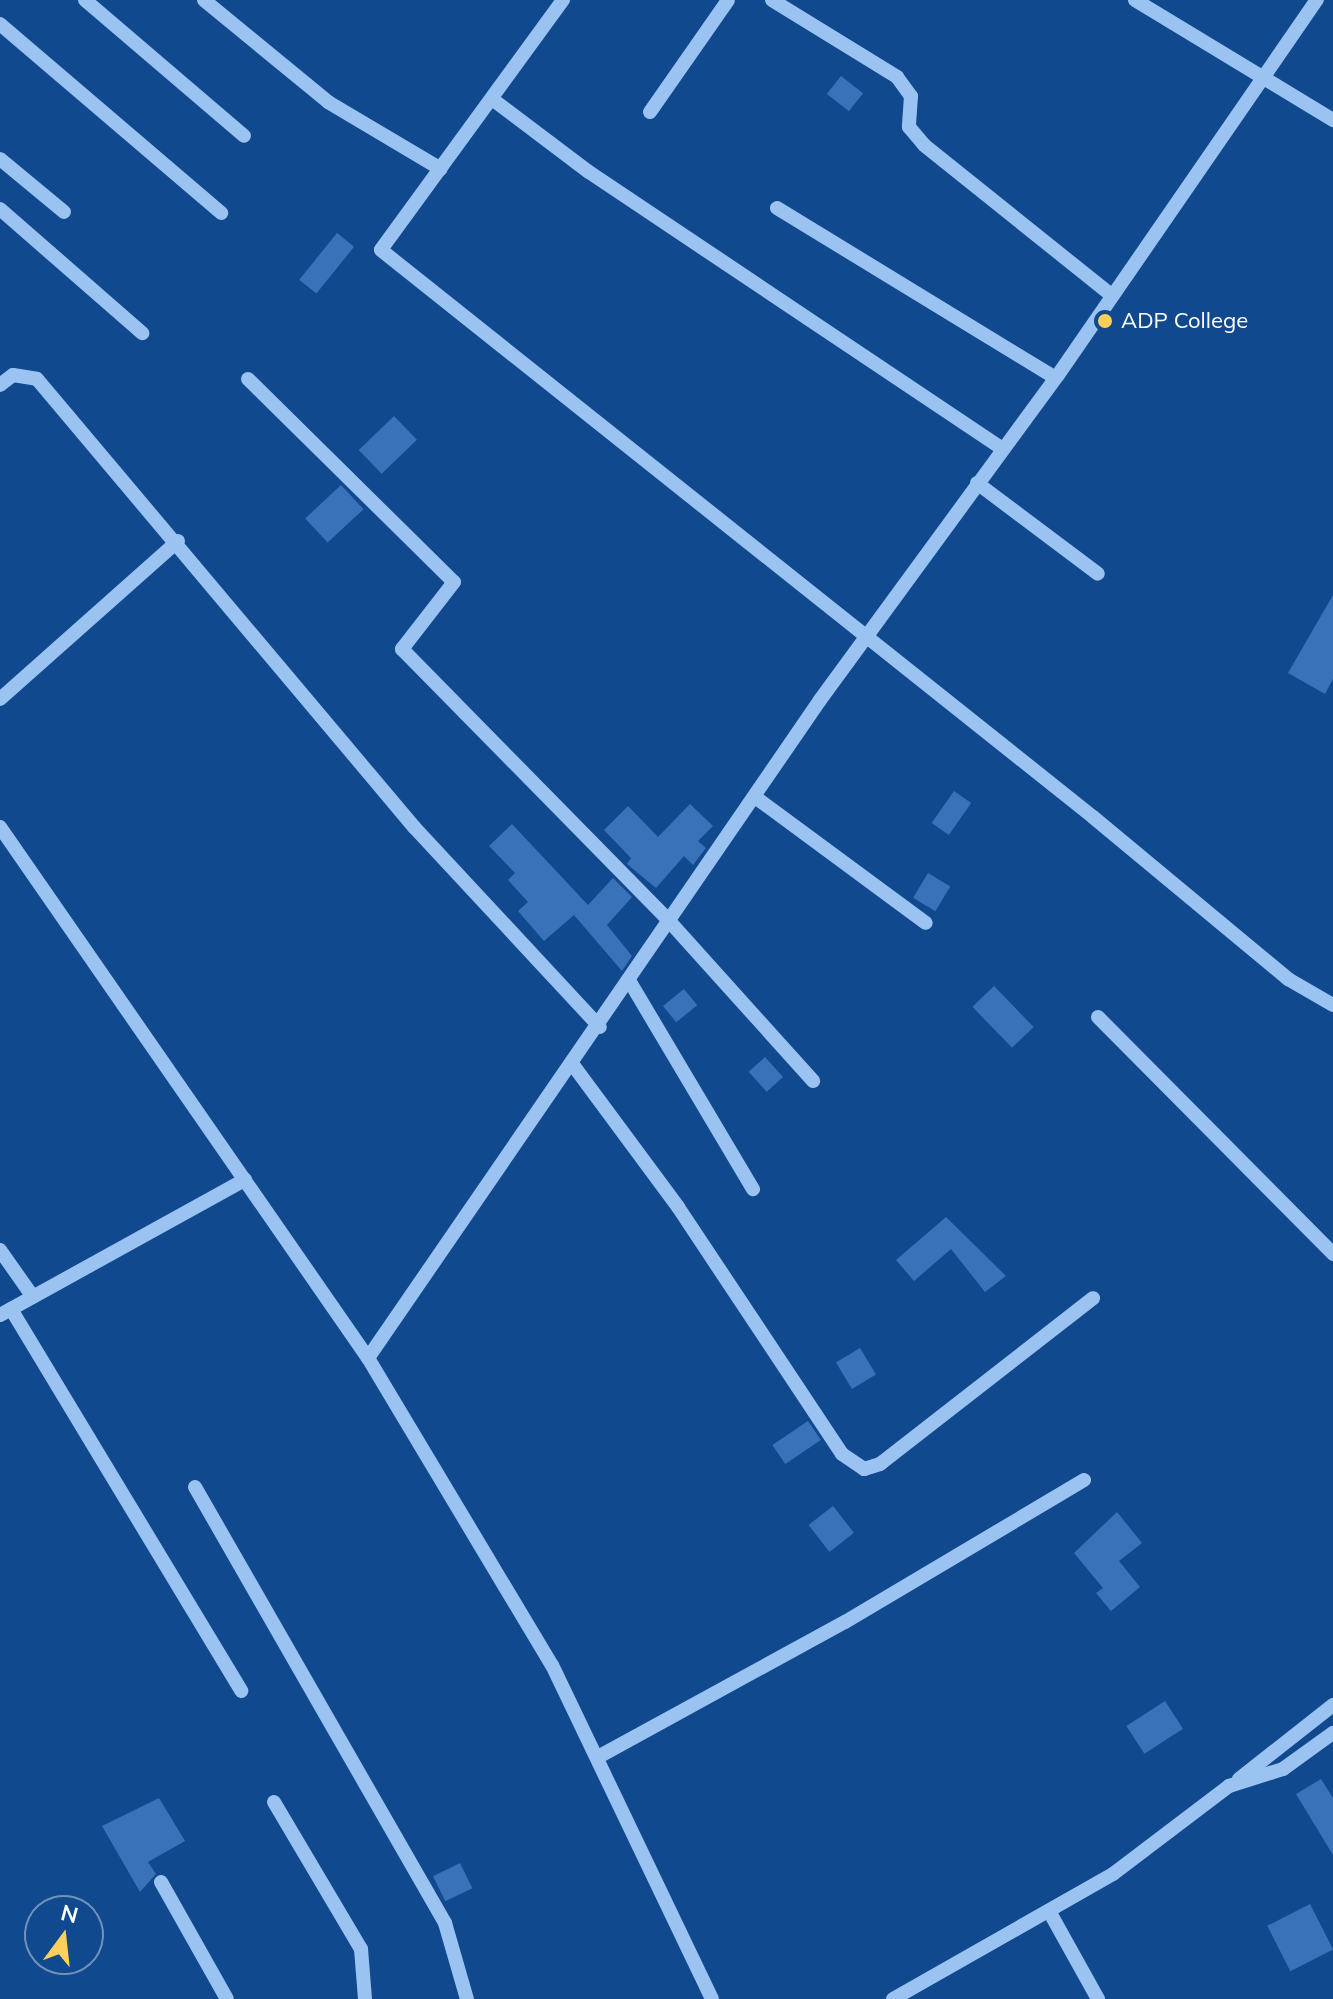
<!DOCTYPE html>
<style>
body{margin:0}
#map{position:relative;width:1333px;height:1999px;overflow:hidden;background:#11498f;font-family:Mulish,sans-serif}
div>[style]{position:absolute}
.building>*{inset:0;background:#3972b9;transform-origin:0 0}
.minor>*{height:14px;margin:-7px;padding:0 7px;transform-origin:7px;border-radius:7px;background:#9ac3f2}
.dots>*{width:22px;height:22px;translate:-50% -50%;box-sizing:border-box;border:4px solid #11498f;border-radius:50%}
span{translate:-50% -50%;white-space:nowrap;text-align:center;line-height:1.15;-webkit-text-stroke:8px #11498f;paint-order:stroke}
.poi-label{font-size:22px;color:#fff}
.left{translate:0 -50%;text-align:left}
.north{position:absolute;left:24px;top:1895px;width:80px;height:80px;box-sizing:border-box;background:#11498f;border:2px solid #7092bc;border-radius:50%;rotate:15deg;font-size:22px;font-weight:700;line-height:32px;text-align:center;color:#fff}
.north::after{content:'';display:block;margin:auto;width:28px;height:36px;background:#ffcf5c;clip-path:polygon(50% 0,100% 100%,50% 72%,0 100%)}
</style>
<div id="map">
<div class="building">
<i style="left:841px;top:76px;width:28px;height:23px;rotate:38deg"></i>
<i style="left:337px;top:233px;width:22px;height:60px;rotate:39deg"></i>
<i style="left:394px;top:416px;width:33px;height:49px;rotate:46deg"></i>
<i style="left:341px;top:485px;width:33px;height:49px;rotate:47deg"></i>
<i style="clip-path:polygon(1333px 595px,1333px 679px,1325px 694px,1288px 673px)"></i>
<i style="left:954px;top:791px;width:21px;height:39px;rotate:35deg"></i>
<i style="clip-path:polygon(690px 804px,713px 826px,698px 841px,706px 848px,693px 865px,684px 856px,656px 888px,627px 864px,631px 858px,604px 830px,628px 806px,658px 837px)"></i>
<i style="clip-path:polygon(512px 824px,588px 905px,613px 878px,632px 897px,607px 925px,632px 956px,622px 971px,574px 915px,544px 941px,518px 911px,528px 902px,508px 880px,515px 873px,489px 846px)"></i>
<i style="left:928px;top:873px;width:26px;height:29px;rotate:31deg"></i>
<i style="left:994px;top:986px;width:57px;height:30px;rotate:46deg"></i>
<i style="left:684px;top:989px;width:21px;height:27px;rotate:51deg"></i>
<i style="left:765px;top:1057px;width:27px;height:22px;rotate:48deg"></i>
<i style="clip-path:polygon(946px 1217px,1006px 1276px,985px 1292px,951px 1249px,914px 1281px,896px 1260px)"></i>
<i style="left:860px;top:1348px;width:31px;height:28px;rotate:59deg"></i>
<i style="left:808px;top:1421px;width:23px;height:43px;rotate:56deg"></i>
<i style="left:833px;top:1506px;width:34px;height:31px;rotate:52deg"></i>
<i style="clip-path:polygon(1117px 1512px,1142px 1543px,1119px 1561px,1140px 1587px,1111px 1611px,1096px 1593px,1103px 1588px,1074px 1553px)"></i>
<i style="left:1165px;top:1701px;width:33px;height:46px;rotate:57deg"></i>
<i style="clip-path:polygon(1321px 1779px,1333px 1798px,1333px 1855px,1296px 1794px)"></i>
<i style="clip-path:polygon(159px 1798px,185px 1841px,148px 1862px,156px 1874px,140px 1892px,102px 1826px)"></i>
<i style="left:460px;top:1863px;width:28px;height:30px;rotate:64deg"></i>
<i style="left:1310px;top:1904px;width:51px;height:48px;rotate:63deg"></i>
</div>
<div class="minor">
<i style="left:85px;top:0;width:209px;rotate:40.5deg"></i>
<i style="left:204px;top:0;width:161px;rotate:39.4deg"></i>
<i style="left:328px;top:102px;width:131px;rotate:30.7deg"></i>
<i style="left:563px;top:0;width:309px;rotate:126.1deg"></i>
<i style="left:381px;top:250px;width:910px;rotate:38.53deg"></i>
<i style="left:1093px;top:817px;width:254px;rotate:39.7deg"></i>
<i style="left:1288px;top:979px;width:52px;rotate:30deg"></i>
<i style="left:772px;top:0;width:147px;rotate:31.6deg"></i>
<i style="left:897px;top:77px;width:24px;rotate:54deg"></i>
<i style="left:911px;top:96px;width:31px;rotate:94deg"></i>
<i style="left:909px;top:127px;width:23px;rotate:50deg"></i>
<i style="left:924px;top:145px;width:240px;rotate:38.7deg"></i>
<i style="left:1135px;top:0;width:232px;rotate:31.2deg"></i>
<i style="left:0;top:24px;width:291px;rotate:40.5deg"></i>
<i style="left:492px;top:99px;width:121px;rotate:37deg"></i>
<i style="left:589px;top:172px;width:497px;rotate:33.8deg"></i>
<i style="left:650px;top:112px;width:136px;rotate:-55.1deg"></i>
<i style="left:0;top:159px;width:83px;rotate:39.6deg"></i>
<i style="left:777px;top:208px;width:326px;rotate:31.4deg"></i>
<i style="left:0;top:209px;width:189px;rotate:41.1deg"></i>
<i style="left:248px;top:379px;width:289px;rotate:44.6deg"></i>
<i style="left:454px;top:582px;width:85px;rotate:127.8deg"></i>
<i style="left:402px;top:649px;width:383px;rotate:45.5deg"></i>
<i style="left:670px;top:922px;width:214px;rotate:48deg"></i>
<i style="left:0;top:385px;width:16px;rotate:-38deg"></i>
<i style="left:13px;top:375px;width:24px;rotate:9deg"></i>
<i style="left:37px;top:379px;width:586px;rotate:49.92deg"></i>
<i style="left:414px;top:827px;width:273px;rotate:47.1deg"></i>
<i style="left:977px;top:483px;width:151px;rotate:36.9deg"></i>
<i style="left:0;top:699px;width:238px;rotate:-41.6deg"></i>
<i style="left:755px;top:797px;width:212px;rotate:36.4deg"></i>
<i style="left:0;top:827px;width:646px;rotate:55.28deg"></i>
<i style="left:368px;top:1358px;width:358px;rotate:59.1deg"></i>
<i style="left:552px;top:1665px;width:370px;rotate:64.4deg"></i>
<i style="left:630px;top:982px;width:241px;rotate:59.3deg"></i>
<i style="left:1098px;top:1017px;width:334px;rotate:45.2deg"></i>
<i style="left:573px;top:1065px;width:177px;rotate:53.5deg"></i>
<i style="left:678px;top:1207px;width:296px;rotate:56.4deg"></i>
<i style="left:842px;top:1454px;width:27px;rotate:34deg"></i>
<i style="left:864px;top:1469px;width:17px;rotate:-17deg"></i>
<i style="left:880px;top:1464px;width:270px;rotate:-37.9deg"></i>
<i style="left:0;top:1250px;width:57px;rotate:54.9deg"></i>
<i style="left:11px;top:1309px;width:446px;rotate:58.9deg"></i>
<i style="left:0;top:1315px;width:280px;rotate:-28.9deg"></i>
<i style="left:368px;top:1358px;width:798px;rotate:-55.51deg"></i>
<i style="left:820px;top:700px;width:403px;rotate:-53.8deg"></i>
<i style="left:1058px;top:375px;width:456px;rotate:-55.4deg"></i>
<i style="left:195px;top:1487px;width:503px;rotate:60.17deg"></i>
<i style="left:445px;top:1923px;width:79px;rotate:73.9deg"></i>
<i style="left:598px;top:1757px;width:281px;rotate:-28.7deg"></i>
<i style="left:845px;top:1622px;width:278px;rotate:-30.7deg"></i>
<i style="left:1239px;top:1779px;width:120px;rotate:-38.2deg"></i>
<i style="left:274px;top:1802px;width:171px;rotate:59.4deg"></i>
<i style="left:361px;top:1949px;width:50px;rotate:85.4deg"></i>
<i style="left:161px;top:1882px;width:134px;rotate:60.6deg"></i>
<i style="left:1049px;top:1911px;width:101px;rotate:60.9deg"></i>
<i style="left:893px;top:1999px;width:253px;rotate:-29.6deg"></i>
<i style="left:1113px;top:1874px;width:146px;rotate:-37.2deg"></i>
<i style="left:1229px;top:1786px;width:57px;rotate:-17.5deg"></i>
<i style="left:1283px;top:1769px;width:62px;rotate:-35.8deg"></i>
</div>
<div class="dots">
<i style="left:1105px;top:321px;background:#ffcf5c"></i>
</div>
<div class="poi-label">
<span class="left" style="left:1121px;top:321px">ADP College</span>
</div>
<div class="north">N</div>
</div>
